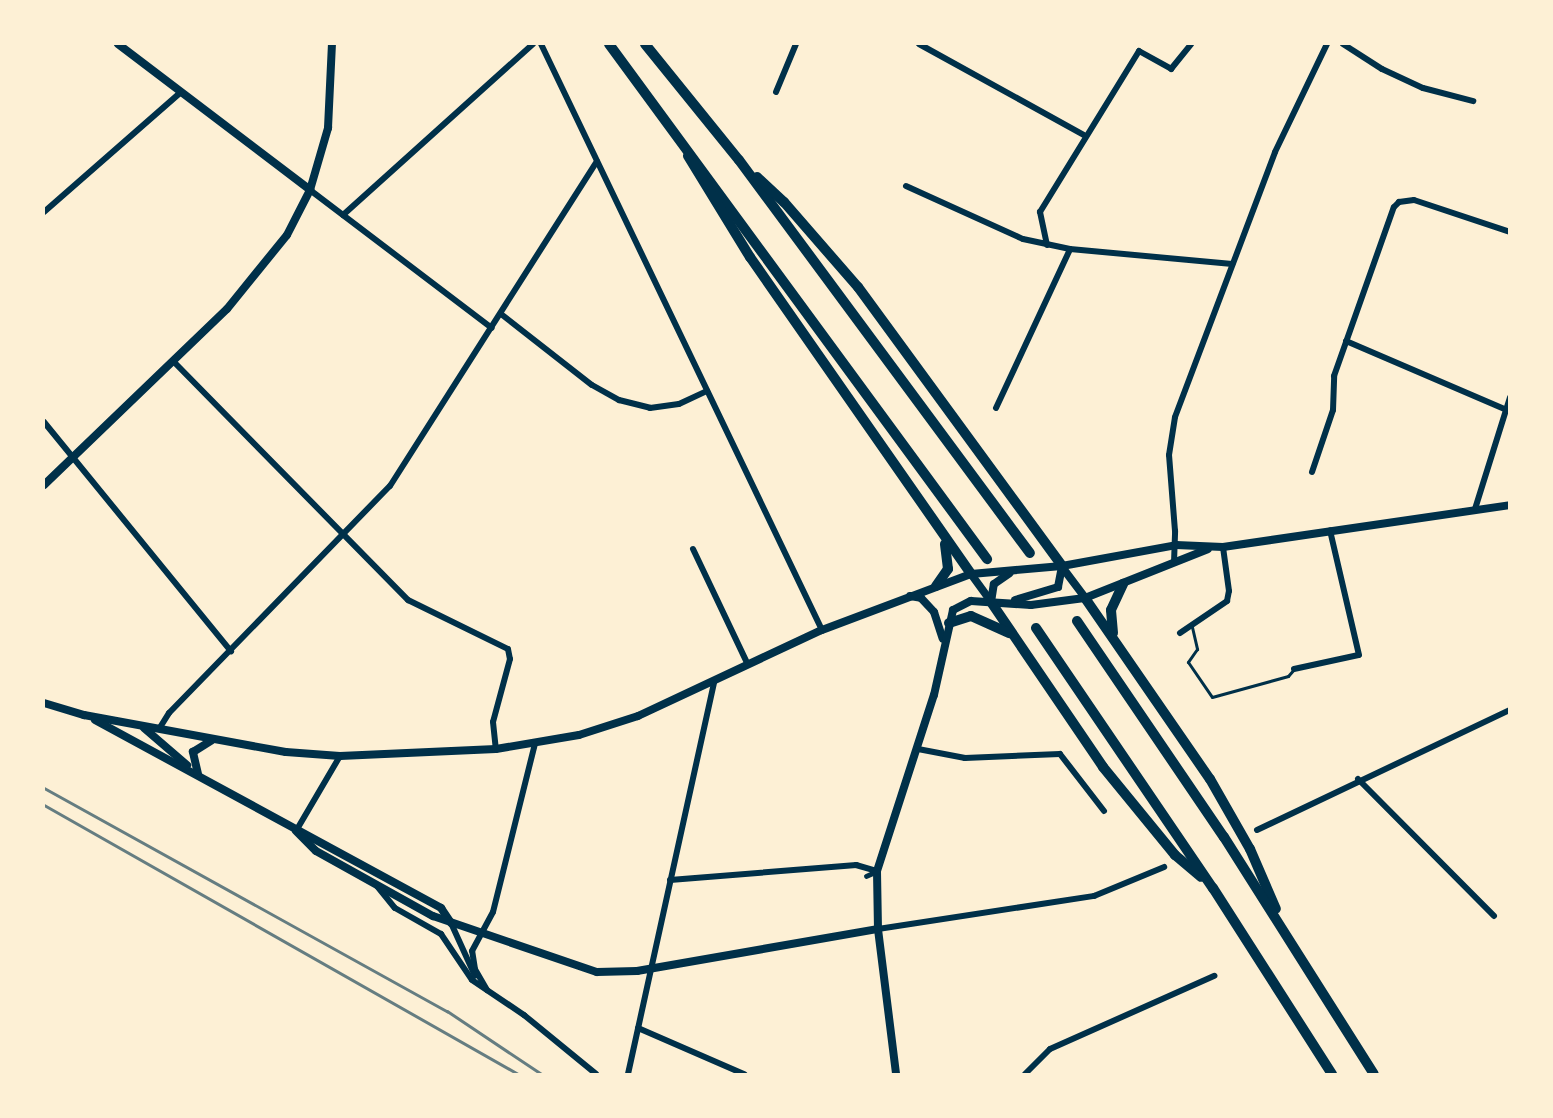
<!DOCTYPE html>
<style>
body{margin:0}
#map{position:relative;width:1553px;height:1118px;overflow:hidden;background:#fdf0d5;font-family:"Titillium Web",sans-serif}
div>[style]{position:absolute}
.service>*{height:3px;margin:-1.5px;padding:0 1.5px;transform-origin:1.5px;border-radius:1.5px;background:#003049}
.pedestrian>*{height:4.5px;margin:-2.25px;padding:0 2.25px;transform-origin:2.25px;border-radius:2.25px;background:#003049}
.minor>*{height:6px;margin:-3px;padding:0 3px;transform-origin:3px;border-radius:3px;background:#003049}
.tertiary>*{height:8px;margin:-4px;padding:0 4px;transform-origin:4px;border-radius:4px;background:#003049}
.secondary>*{height:8px;margin:-4px;padding:0 4px;transform-origin:4px;border-radius:4px;background:#003049}
.motorway>*{height:10px;margin:-5px;padding:0 5px;transform-origin:5px;border-radius:5px;background:#003049}
.rail>*{height:3px;margin:-1.5px;padding:0 1.5px;transform-origin:1.5px;border-radius:1.5px;background:#657d81}
span{translate:-50% -50%;white-space:nowrap;text-align:center;line-height:1.15;-webkit-text-stroke:6px #fdf0d5;paint-order:stroke}
.frame{position:absolute;inset:0;border:45px solid #fdf0d5;pointer-events:none}
</style>
<div id="map">
<div class="service">
<i style="left:1192px;top:627px;width:23px;rotate:77deg"></i>
<i style="left:1197px;top:649px;width:16px;rotate:125deg"></i>
<i style="left:1188px;top:662px;width:42px;rotate:55.6deg"></i>
<i style="left:1212px;top:697px;width:79px;rotate:-15.4deg"></i>
<i style="left:1288px;top:676px;width:9px;rotate:-49deg"></i>
</div>
<div class="pedestrian">
<i style="left:866px;top:876px;width:12px;rotate:-24deg"></i>
</div>
<div class="minor">
<i style="left:541px;top:44px;width:650px;rotate:64.38deg"></i>
<i style="left:919px;top:44px;width:188px;rotate:28.9deg"></i>
<i style="left:1343px;top:44px;width:46px;rotate:32.7deg"></i>
<i style="left:1382px;top:69px;width:45px;rotate:24.9deg"></i>
<i style="left:1423px;top:88px;width:52px;rotate:14.6deg"></i>
<i style="left:776px;top:92px;width:52px;rotate:-67.4deg"></i>
<i style="left:906px;top:186px;width:128px;rotate:24.4deg"></i>
<i style="left:1023px;top:239px;width:48px;rotate:12deg"></i>
<i style="left:1070px;top:249px;width:163px;rotate:5.3deg"></i>
<i style="left:310px;top:190px;width:228px;rotate:37.2deg"></i>
<i style="left:44px;top:212px;width:182px;rotate:-41.2deg"></i>
<i style="left:343px;top:215px;width:256px;rotate:-42deg"></i>
<i style="left:1047px;top:245px;width:34px;rotate:-102deg"></i>
<i style="left:1040px;top:212px;width:189px;rotate:-58.4deg"></i>
<i style="left:1139px;top:51px;width:37px;rotate:29deg"></i>
<i style="left:1171px;top:69px;width:32px;rotate:-51deg"></i>
<i style="left:501px;top:314px;width:115px;rotate:38deg"></i>
<i style="left:592px;top:385px;width:31px;rotate:29deg"></i>
<i style="left:619px;top:400px;width:32px;rotate:14deg"></i>
<i style="left:650px;top:408px;width:29px;rotate:-8deg"></i>
<i style="left:679px;top:404px;width:31px;rotate:-25deg"></i>
<i style="left:1346px;top:341px;width:173px;rotate:23.2deg"></i>
<i style="left:174px;top:362px;width:334px;rotate:45.5deg"></i>
<i style="left:408px;top:600px;width:111px;rotate:26.1deg"></i>
<i style="left:508px;top:649px;width:10px;rotate:79deg"></i>
<i style="left:510px;top:659px;width:65px;rotate:105.1deg"></i>
<i style="left:493px;top:722px;width:27px;rotate:84deg"></i>
<i style="left:996px;top:408px;width:175px;rotate:-65deg"></i>
<i style="left:44px;top:422px;width:296px;rotate:50.8deg"></i>
<i style="left:1312px;top:472px;width:65px;rotate:-71.3deg"></i>
<i style="left:1333px;top:410px;width:34px;rotate:-88deg"></i>
<i style="left:1334px;top:376px;width:179px;rotate:-70.5deg"></i>
<i style="left:1394px;top:207px;width:7px;rotate:-45deg"></i>
<i style="left:1399px;top:202px;width:15px;rotate:-8deg"></i>
<i style="left:1414px;top:200px;width:101px;rotate:18.4deg"></i>
<i style="left:1475px;top:509px;width:117px;rotate:-72.6deg"></i>
<i style="left:693px;top:549px;width:128px;rotate:64.6deg"></i>
<i style="left:1174px;top:563px;width:32px;rotate:-88deg"></i>
<i style="left:1175px;top:531px;width:76px;rotate:-94.5deg"></i>
<i style="left:1169px;top:455px;width:38px;rotate:-81deg"></i>
<i style="left:1175px;top:417px;width:283px;rotate:-69.3deg"></i>
<i style="left:1275px;top:152px;width:120px;rotate:-64.3deg"></i>
<i style="left:1180px;top:633px;width:57px;rotate:-34.2deg"></i>
<i style="left:1227px;top:601px;width:10px;rotate:-79deg"></i>
<i style="left:1229px;top:591px;width:44px;rotate:-97.8deg"></i>
<i style="left:1294px;top:669px;width:66px;rotate:-12.2deg"></i>
<i style="left:1359px;top:655px;width:128px;rotate:-103.1deg"></i>
<i style="left:159px;top:729px;width:19px;rotate:-58deg"></i>
<i style="left:169px;top:713px;width:317px;rotate:-45.8deg"></i>
<i style="left:390px;top:486px;width:385px;rotate:-57.5deg"></i>
<i style="left:918px;top:749px;width:48px;rotate:10.8deg"></i>
<i style="left:965px;top:758px;width:95px;rotate:-2.4deg"></i>
<i style="left:1060px;top:754px;width:72px;rotate:52.3deg"></i>
<i style="left:1358px;top:779px;width:193px;rotate:45.2deg"></i>
<i style="left:1257px;top:830px;width:280px;rotate:-25.4deg"></i>
<i style="left:296px;top:831px;width:87px;rotate:-59.6deg"></i>
<i style="left:670px;top:880px;width:187px;rotate:-4.6deg"></i>
<i style="left:856px;top:865px;width:22px;rotate:16deg"></i>
<i style="left:377px;top:886px;width:28px;rotate:51deg"></i>
<i style="left:395px;top:908px;width:53px;rotate:29.5deg"></i>
<i style="left:441px;top:934px;width:55px;rotate:56deg"></i>
<i style="left:472px;top:980px;width:63px;rotate:33.9deg"></i>
<i style="left:524px;top:1015px;width:93px;rotate:39.3deg"></i>
<i style="left:451px;top:923px;width:58px;rotate:65.6deg"></i>
<i style="left:878px;top:929px;width:219px;rotate:-8.7deg"></i>
<i style="left:1094px;top:896px;width:76px;rotate:-22.5deg"></i>
<i style="left:487px;top:990px;width:24px;rotate:-120deg"></i>
<i style="left:475px;top:969px;width:18px;rotate:-99deg"></i>
<i style="left:472px;top:951px;width:44px;rotate:-61.7deg"></i>
<i style="left:493px;top:912px;width:174px;rotate:-76deg"></i>
<i style="left:638px;top:1028px;width:116px;rotate:23.5deg"></i>
<i style="left:628px;top:1074px;width:401px;rotate:-77.6deg"></i>
<i style="left:1025px;top:1074px;width:35px;rotate:-45deg"></i>
<i style="left:1050px;top:1049px;width:180px;rotate:-24deg"></i>
</div>
<div class="tertiary">
<i style="left:118px;top:44px;width:241px;rotate:37.2deg"></i>
<i style="left:878px;top:929px;width:146px;rotate:82.9deg"></i>
</div>
<div class="secondary">
<i style="left:44px;top:485px;width:254px;rotate:-43.9deg"></i>
<i style="left:227px;top:309px;width:95px;rotate:-51deg"></i>
<i style="left:287px;top:235px;width:51px;rotate:-62.9deg"></i>
<i style="left:310px;top:190px;width:65px;rotate:-73.8deg"></i>
<i style="left:328px;top:128px;width:84px;rotate:-87.3deg"></i>
<i style="left:1062px;top:567px;width:39px;rotate:53deg"></i>
<i style="left:971px;top:574px;width:34px;rotate:54deg"></i>
<i style="left:910px;top:596px;width:11px;rotate:10deg"></i>
<i style="left:921px;top:598px;width:19px;rotate:47deg"></i>
<i style="left:934px;top:612px;width:28px;rotate:72deg"></i>
<i style="left:1015px;top:600px;width:45px;rotate:-16.8deg"></i>
<i style="left:1058px;top:587px;width:21px;rotate:-79deg"></i>
<i style="left:991px;top:602px;width:18px;rotate:-81deg"></i>
<i style="left:994px;top:584px;width:19px;rotate:-35deg"></i>
<i style="left:44px;top:703px;width:42px;rotate:16.7deg"></i>
<i style="left:84px;top:715px;width:205px;rotate:10.4deg"></i>
<i style="left:286px;top:752px;width:54px;rotate:4.2deg"></i>
<i style="left:340px;top:756px;width:156px;rotate:-2.6deg"></i>
<i style="left:496px;top:749px;width:84px;rotate:-9.6deg"></i>
<i style="left:579px;top:735px;width:62px;rotate:-17.9deg"></i>
<i style="left:638px;top:716px;width:203px;rotate:-25.1deg"></i>
<i style="left:822px;top:630px;width:159px;rotate:-20.6deg"></i>
<i style="left:971px;top:574px;width:91px;rotate:-5deg"></i>
<i style="left:1062px;top:566px;width:116px;rotate:-10.4deg"></i>
<i style="left:1176px;top:545px;width:47px;rotate:2.4deg"></i>
<i style="left:1223px;top:547px;width:290px;rotate:-8.3deg"></i>
<i style="left:95px;top:720px;width:394px;rotate:28.5deg"></i>
<i style="left:441px;top:908px;width:18px;rotate:56deg"></i>
<i style="left:144px;top:728px;width:57px;rotate:40.7deg"></i>
<i style="left:198px;top:774px;width:23px;rotate:-103deg"></i>
<i style="left:193px;top:752px;width:22px;rotate:-32deg"></i>
<i style="left:296px;top:831px;width:28px;rotate:45deg"></i>
<i style="left:316px;top:851px;width:134px;rotate:29.1deg"></i>
<i style="left:433px;top:916px;width:173px;rotate:18.9deg"></i>
<i style="left:597px;top:972px;width:40px;rotate:-1.4deg"></i>
<i style="left:637px;top:971px;width:245px;rotate:-9.9deg"></i>
<i style="left:878px;top:929px;width:58px;rotate:-91deg"></i>
<i style="left:877px;top:871px;width:185px;rotate:-72.1deg"></i>
<i style="left:934px;top:695px;width:87px;rotate:-77.4deg"></i>
<i style="left:953px;top:610px;width:20px;rotate:-27deg"></i>
<i style="left:971px;top:601px;width:60px;rotate:3.8deg"></i>
<i style="left:1031px;top:605px;width:54px;rotate:-7.4deg"></i>
<i style="left:1085px;top:598px;width:132px;rotate:-21.7deg"></i>
</div>
<div class="motorway">
<i style="left:609px;top:44px;width:639px;rotate:53.72deg"></i>
<i style="left:645px;top:44px;width:149px;rotate:51deg"></i>
<i style="left:739px;top:160px;width:489px;rotate:53.5deg"></i>
<i style="left:688px;top:156px;width:119px;rotate:58.5deg"></i>
<i style="left:750px;top:257px;width:386px;rotate:55.1deg"></i>
<i style="left:757px;top:177px;width:37px;rotate:43deg"></i>
<i style="left:784px;top:202px;width:113px;rotate:49deg"></i>
<i style="left:858px;top:287px;width:346px;rotate:53.8deg"></i>
<i style="left:936px;top:586px;width:21px;rotate:-55deg"></i>
<i style="left:948px;top:569px;width:25px;rotate:-97deg"></i>
<i style="left:1085px;top:598px;width:220px;rotate:55.4deg"></i>
<i style="left:1210px;top:779px;width:81px;rotate:60.3deg"></i>
<i style="left:1250px;top:849px;width:65px;rotate:66.6deg"></i>
<i style="left:991px;top:602px;width:199px;rotate:55.8deg"></i>
<i style="left:1103px;top:767px;width:114px;rotate:50.7deg"></i>
<i style="left:1175px;top:855px;width:34px;rotate:40deg"></i>
<i style="left:1077px;top:621px;width:261px;rotate:55.8deg"></i>
<i style="left:1224px;top:837px;width:280px;rotate:57.7deg"></i>
<i style="left:949px;top:623px;width:23px;rotate:-18deg"></i>
<i style="left:971px;top:616px;width:42px;rotate:24.1deg"></i>
<i style="left:1036px;top:628px;width:315px;rotate:55.8deg"></i>
<i style="left:1213px;top:888px;width:221px;rotate:57.4deg"></i>
<i style="left:1113px;top:633px;width:23px;rotate:-95deg"></i>
<i style="left:1111px;top:610px;width:29px;rotate:-65deg"></i>
</div>
<div class="rail">
<i style="left:44px;top:788px;width:461px;rotate:29deg"></i>
<i style="left:447px;top:1011px;width:113px;rotate:33.8deg"></i>
<i style="left:44px;top:805px;width:545px;rotate:29.58deg"></i>
</div>
<div class="frame"></div>
</div>
